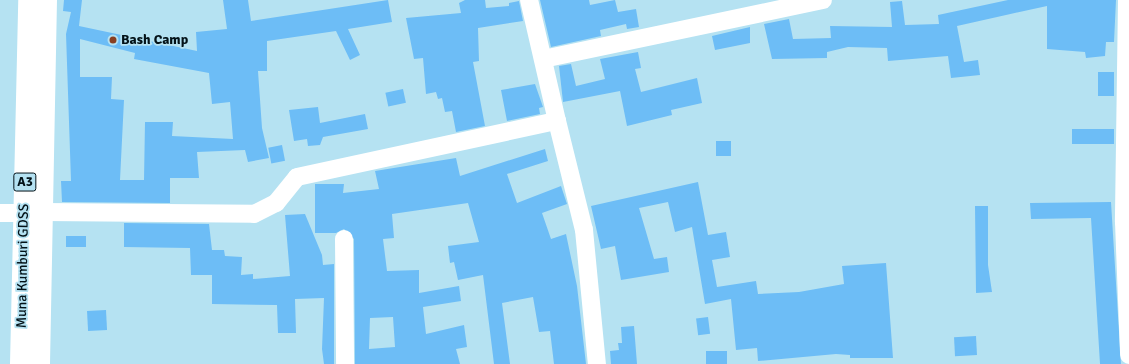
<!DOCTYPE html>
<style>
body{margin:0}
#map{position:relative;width:1129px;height:364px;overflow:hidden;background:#b5e2f2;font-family:Signika,sans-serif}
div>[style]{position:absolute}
.building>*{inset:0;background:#6dbdf6;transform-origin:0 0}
.street>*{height:18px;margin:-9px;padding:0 9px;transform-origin:9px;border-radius:9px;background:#fff}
.highway>*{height:22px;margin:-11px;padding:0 11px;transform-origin:11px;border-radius:11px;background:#fff}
.dots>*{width:11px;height:11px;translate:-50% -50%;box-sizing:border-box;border:2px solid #b5e2f2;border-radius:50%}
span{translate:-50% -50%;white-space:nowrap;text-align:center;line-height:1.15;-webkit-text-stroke:3.5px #b5e2f2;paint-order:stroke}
.shield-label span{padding:1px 3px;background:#b5e2f2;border:1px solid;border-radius:3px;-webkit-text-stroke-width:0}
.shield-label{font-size:13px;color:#031218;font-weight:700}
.poi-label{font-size:14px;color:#031218;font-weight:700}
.left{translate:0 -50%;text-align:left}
.street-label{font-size:14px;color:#031218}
</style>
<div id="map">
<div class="building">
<i style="clip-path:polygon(evenodd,64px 0,82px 0,79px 26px,197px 51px,196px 32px,227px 29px,223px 0,248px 0,251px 21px,388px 0,392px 22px,348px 29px,360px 55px,350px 60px,336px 31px,267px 41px,267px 71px,258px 71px,262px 128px,269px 158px,248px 162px,245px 150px,197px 152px,199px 178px,170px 178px,170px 203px,62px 202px,61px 181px,71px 181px,66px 34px,71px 12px,63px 11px,64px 0,80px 39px,135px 53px,134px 59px,209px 73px,212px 104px,230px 102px,233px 139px,172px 136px,173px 122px,145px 122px,144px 180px,120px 180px,124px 100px,111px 99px,112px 77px,80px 77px,80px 39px)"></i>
<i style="clip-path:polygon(465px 0,485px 0,486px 8px,509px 6px,509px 3px,519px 1px,523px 21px,478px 28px,479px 61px,473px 62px,485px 126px,456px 132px,452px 111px,445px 112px,442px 98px,438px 99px,436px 92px,426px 94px,423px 58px,414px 59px,406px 18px,461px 13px,459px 3px)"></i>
<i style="clip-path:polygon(540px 0,589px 0,590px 5px,615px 0,618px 12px,636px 9px,639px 27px,627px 29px,626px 24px,600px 30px,601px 36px,551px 47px)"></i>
<i style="clip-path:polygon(1008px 0,1116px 0,1114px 42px,1106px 42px,1105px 56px,1086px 58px,1085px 52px,1047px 49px,1047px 6px,1006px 15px,957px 26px,964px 62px,978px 60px,980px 75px,951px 78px,948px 56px,888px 61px,887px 48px,848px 47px,827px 52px,827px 58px,772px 59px,764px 24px,789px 19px,793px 39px,831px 38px,830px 26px,892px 27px,890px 2px,902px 1px,905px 25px,939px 24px,938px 15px)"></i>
<i style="clip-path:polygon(750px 27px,750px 43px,715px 50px,712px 36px)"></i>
<i style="clip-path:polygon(638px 52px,641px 68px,635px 69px,641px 92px,697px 78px,702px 103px,671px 110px,672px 115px,627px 126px,620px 91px,563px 102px,559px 66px,571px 64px,576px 86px,605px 79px,600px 59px)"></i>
<i style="left:1098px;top:72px;width:16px;height:24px"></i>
<i style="clip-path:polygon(535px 84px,543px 107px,539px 108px,540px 114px,507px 121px,501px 90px)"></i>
<i style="left:403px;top:89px;width:14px;height:18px;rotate:78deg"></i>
<i style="clip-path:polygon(318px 107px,320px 123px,365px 114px,368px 129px,323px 137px,320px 145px,308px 146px,307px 139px,294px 141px,289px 110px)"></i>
<i style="left:1072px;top:129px;width:42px;height:15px"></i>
<i style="left:731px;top:141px;width:15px;height:15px;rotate:90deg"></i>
<i style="left:282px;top:145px;width:16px;height:14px;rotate:79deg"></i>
<i style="clip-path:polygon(evenodd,545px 149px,548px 161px,507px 174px,517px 203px,561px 186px,567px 204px,542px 213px,551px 239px,566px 234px,577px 286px,586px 364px,554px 364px,550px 331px,539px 332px,533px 297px,502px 303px,510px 364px,494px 364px,483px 275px,458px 280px,454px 262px,450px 263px,448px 246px,479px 242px,468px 203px,392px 214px,394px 238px,383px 239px,387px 271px,419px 270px,419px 293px,459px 286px,461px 301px,423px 307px,426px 334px,464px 325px,467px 347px,456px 349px,460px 364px,355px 364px,354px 239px,344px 229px,336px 233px,315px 233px,315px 184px,344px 184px,343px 193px,379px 189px,375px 171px,456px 158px,460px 176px,545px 149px,393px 317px,395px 347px,369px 349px,370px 318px,393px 317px)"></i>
<i style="clip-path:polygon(698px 182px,708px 235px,726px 232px,730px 257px,712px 260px,717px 287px,756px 281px,758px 294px,799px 292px,844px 284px,842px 266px,886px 263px,893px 358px,850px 358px,850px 355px,836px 354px,758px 361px,757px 348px,736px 350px,731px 299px,705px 304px,692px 227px,675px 232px,668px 202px,639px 208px,654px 259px,667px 257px,669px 272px,621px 280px,615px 246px,601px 249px,591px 206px)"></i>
<i style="clip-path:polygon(1111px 202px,1121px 364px,1100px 364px,1091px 218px,1031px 219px,1030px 203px)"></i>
<i style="clip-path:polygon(975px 206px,988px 206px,988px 265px,992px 292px,976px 293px)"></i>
<i style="clip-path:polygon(305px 214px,322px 255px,323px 265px,334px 264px,334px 364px,324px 364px,322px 349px,324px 298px,295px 299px,296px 333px,278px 333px,277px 305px,212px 304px,212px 275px,191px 275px,190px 248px,124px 247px,124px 223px,209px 224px,212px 250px,224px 250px,225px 256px,242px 257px,241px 275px,253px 274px,253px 279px,290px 276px,285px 215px)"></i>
<i style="left:66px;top:236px;width:20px;height:11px"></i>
<i style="left:106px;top:310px;width:20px;height:19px;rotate:87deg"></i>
<i style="left:708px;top:317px;width:17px;height:12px;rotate:83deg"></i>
<i style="clip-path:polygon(634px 326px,637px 364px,611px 364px,610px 351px,619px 350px,618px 343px,622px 343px,621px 327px)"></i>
<i style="left:976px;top:336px;width:19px;height:22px;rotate:87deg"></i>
<i style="left:727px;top:351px;width:13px;height:21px;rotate:90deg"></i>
</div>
<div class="street">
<i style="left:1127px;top:0;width:222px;rotate:90.8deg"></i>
<i style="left:1124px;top:222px;width:133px;rotate:87.8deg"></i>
<i style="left:543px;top:59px;width:286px;rotate:-11.9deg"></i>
<i style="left:557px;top:121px;width:112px;rotate:76.1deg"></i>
<i style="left:584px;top:230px;width:135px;rotate:84.5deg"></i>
<i style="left:43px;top:212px;width:211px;rotate:0.5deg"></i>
<i style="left:254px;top:214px;width:25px;rotate:-27deg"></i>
<i style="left:276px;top:203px;width:33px;rotate:-51deg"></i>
<i style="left:297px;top:177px;width:266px;rotate:-12.2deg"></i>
<i style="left:557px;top:121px;width:124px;rotate:-103deg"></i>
<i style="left:0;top:213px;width:24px"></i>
<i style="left:344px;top:239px;width:125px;rotate:89.5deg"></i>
</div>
<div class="highway">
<i style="left:21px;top:364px;width:364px;rotate:-88.7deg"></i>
<i style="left:39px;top:364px;width:364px;rotate:-88.9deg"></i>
</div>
<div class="dots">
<i style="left:113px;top:40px;background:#894023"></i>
</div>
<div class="shield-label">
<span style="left:25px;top:182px">A3</span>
</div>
<div class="poi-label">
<span class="left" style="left:121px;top:40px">Bash Camp</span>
</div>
<div class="street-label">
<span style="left:23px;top:266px;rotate:-89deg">Muna Kumburi GDSS</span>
</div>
</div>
